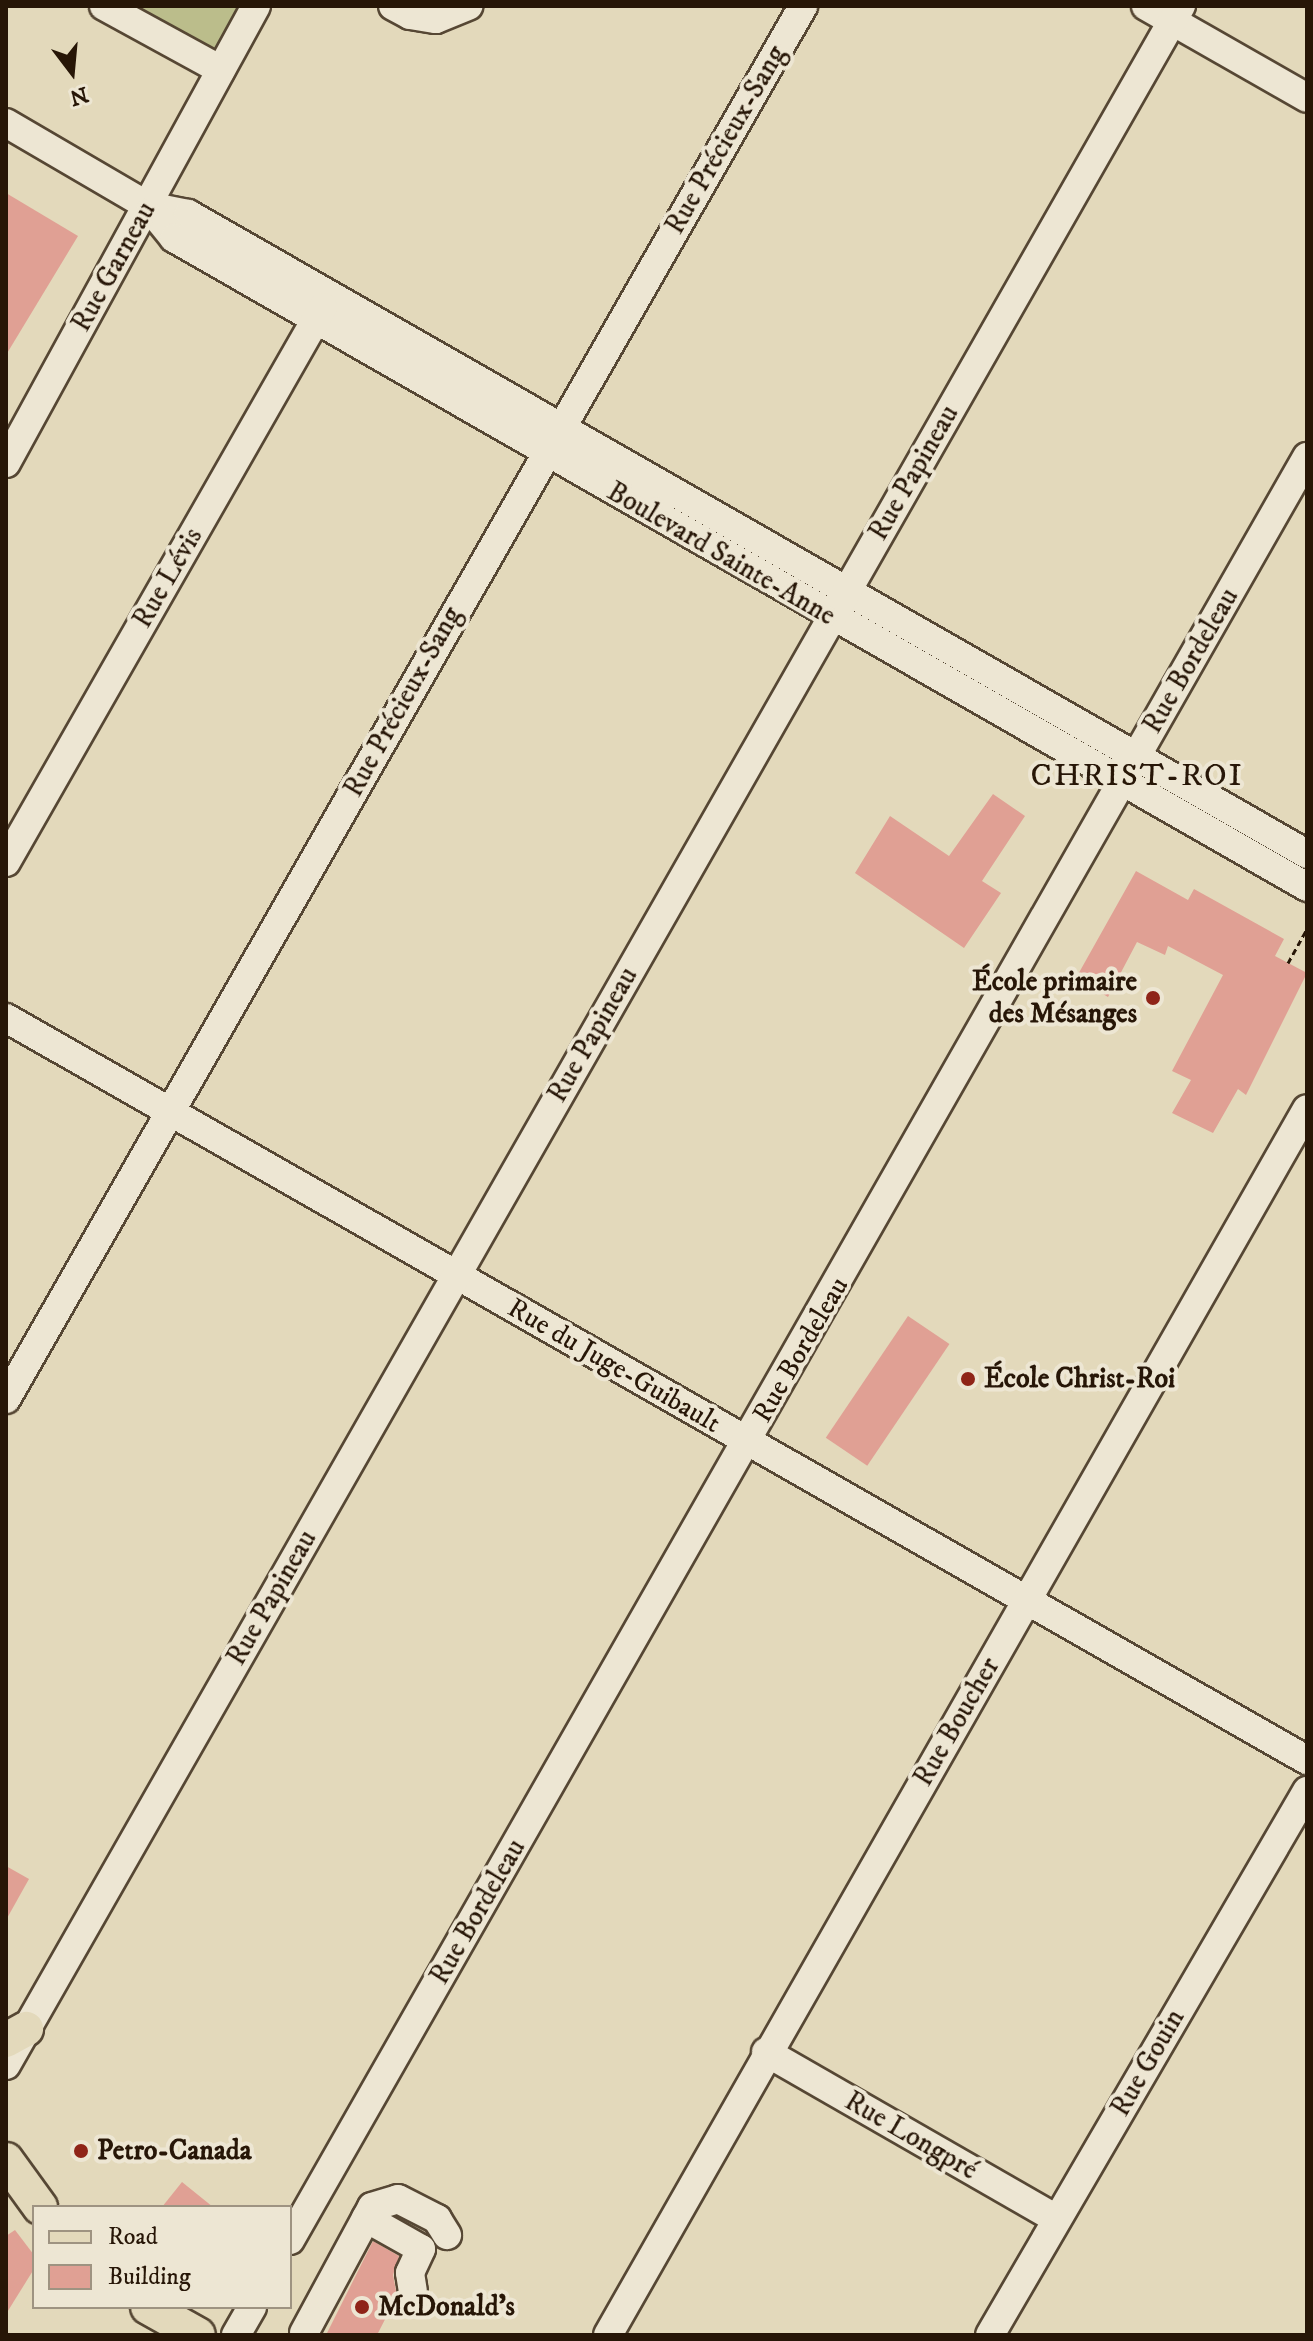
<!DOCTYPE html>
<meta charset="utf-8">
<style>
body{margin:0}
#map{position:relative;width:1313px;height:2341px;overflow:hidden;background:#e3d9bb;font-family:"IM FELL DW Pica",serif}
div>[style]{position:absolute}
.green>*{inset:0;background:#bbbd8b}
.building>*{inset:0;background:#e0a094;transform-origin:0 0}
.path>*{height:3px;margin-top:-1.5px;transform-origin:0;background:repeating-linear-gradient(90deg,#271607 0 6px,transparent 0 10px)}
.roads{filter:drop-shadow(2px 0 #564734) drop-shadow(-2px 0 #564734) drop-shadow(0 2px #564734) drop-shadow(0 -2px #564734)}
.minor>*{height:28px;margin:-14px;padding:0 14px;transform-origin:14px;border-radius:14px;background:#ede6d3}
.major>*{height:34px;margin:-17px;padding:0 17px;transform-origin:17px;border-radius:17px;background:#e3d9bb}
.dots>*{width:22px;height:22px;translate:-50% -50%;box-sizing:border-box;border:4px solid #ede6d3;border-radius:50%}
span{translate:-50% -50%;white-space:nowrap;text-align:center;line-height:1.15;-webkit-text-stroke:8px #ede6d3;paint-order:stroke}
.street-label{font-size:28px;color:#271607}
.poi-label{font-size:28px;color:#271607;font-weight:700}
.right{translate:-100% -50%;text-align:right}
.left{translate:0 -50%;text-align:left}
.quarter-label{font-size:32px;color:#271607;letter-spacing:2px}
.frame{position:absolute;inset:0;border:8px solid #271607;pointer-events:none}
.legend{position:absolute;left:32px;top:2205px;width:260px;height:104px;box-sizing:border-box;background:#ede6d3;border:2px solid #9e9381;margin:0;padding:10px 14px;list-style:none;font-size:24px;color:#271607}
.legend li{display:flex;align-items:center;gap:16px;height:40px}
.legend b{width:40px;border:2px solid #9e9381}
.north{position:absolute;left:32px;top:32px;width:80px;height:80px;-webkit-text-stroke:6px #ede6d3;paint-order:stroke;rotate:164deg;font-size:22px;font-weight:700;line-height:32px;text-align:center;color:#271607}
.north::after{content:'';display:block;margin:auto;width:28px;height:36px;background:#271607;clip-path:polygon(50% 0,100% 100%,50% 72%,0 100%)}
</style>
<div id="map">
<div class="green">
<i style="clip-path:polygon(126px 6px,247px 6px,218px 57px)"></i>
</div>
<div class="building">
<i style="clip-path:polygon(6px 193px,78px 236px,6px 355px)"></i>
<i style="clip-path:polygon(993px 794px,1025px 816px,982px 881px,1001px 893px,964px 948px,855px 873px,890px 816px,949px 856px)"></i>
<i style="clip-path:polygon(1136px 871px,1188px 900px,1194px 889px,1284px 939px,1275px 956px,1307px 973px,1246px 1095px,1238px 1089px,1213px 1133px,1172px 1113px,1191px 1080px,1172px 1071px,1223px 975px,1168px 946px,1165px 955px,1137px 942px,1108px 997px,1076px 978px)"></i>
<i style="left:908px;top:1316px;width:50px;height:147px;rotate:34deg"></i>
<i style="clip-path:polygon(6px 1866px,29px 1879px,6px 1920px)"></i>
<i style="clip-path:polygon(182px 2182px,213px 2207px,162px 2207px)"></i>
<i style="clip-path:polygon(15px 2230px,34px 2255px,34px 2269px,6px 2314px,6px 2236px)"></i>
<i style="clip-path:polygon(373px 2241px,399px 2256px,393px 2275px,397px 2296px,377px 2335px,326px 2335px)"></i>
</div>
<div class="path">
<i style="left:1288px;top:963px;width:39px;rotate:-61deg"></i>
</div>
<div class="roads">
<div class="minor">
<i style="left:104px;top:6px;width:133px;rotate:28.7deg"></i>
<i style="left:393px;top:6px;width:19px;rotate:28deg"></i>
<i style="left:410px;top:15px;width:26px;rotate:9deg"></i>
<i style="left:436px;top:19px;width:35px;rotate:-22deg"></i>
<i style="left:1146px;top:6px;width:185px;rotate:29.7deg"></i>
<i style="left:6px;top:123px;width:164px;rotate:30.3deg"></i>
<i style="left:148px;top:206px;width:41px;rotate:11.3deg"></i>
<i style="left:188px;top:214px;width:1289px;rotate:29.77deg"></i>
<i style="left:148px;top:206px;width:41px;rotate:50.9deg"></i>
<i style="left:174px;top:238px;width:1306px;rotate:29.8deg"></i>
<i style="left:6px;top:463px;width:521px;rotate:-61.32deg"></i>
<i style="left:6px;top:862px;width:639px;rotate:-60.27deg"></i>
<i style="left:6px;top:1018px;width:1498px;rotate:29.7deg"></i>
<i style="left:6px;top:1399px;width:1605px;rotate:-60.22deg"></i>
<i style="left:766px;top:2052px;width:335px;rotate:29.9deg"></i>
<i style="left:6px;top:2065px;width:2371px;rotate:-60.29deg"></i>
<i style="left:366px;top:2218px;width:63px;rotate:29.4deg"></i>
<i style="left:421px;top:2249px;width:26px;rotate:115deg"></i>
<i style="left:410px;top:2273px;width:18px;rotate:81deg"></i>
<i style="left:290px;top:2240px;width:2053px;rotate:-60.3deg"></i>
<i style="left:304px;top:2333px;width:143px;rotate:-61.6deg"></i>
<i style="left:372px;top:2207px;width:27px;rotate:-17deg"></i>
<i style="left:398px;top:2199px;width:44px;rotate:27.1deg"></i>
<i style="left:437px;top:2219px;width:19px;rotate:58deg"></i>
<i style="left:236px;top:2335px;width:32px;rotate:-60deg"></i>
<i style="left:608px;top:2335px;width:1411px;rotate:-60.31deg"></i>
<i style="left:990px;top:2335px;width:630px;rotate:-59.77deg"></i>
</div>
<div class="major">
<i style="left:6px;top:2040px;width:23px;rotate:-29deg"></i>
<i style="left:6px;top:2160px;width:58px;rotate:54.1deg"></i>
<i style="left:148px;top:2307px;width:57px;rotate:29.2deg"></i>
</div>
</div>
<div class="dots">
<i style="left:1153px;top:998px;background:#8f2418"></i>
<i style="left:968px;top:1379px;background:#8f2418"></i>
<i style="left:81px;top:2151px;background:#8f2418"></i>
<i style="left:362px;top:2307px;background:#8f2418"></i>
</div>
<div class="street-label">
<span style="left:726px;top:140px;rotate:-60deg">Rue Précieux-Sang</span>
<span style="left:114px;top:267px;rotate:-61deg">Rue Garneau</span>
<span style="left:914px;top:473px;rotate:-60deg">Rue Papineau</span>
<span style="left:721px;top:554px;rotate:30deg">Boulevard Sainte-Anne</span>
<span style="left:168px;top:578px;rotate:-60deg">Rue Lévis</span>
<span style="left:1191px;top:661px;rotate:-60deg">Rue Bordeleau</span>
<span style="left:403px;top:702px;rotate:-61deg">Rue Précieux-Sang</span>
<span style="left:593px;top:1035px;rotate:-60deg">Rue Papineau</span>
<span style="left:801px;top:1350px;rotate:-60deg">Rue Bordeleau</span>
<span style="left:614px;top:1366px;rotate:30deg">Rue du Juge-Guibault</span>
<span style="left:272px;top:1598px;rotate:-60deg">Rue Papineau</span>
<span style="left:957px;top:1722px;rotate:-60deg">Rue Boucher</span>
<span style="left:478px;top:1912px;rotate:-60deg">Rue Bordeleau</span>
<span style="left:1148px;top:2063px;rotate:-60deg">Rue Gouin</span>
<span style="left:911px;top:2136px;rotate:30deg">Rue Longpré</span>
</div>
<div class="poi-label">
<span class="right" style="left:1137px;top:998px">École primaire<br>des Mésanges</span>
<span class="left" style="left:984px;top:1379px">École Christ-Roi</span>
<span class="left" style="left:97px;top:2151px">Petro-Canada</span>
<span class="left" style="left:378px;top:2307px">McDonald's</span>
</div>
<div class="quarter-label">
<span style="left:1137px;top:776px">CHRIST-ROI</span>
</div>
<div class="frame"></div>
<ul class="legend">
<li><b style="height:10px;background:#e3d9bb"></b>Road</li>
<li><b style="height:22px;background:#e0a094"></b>Building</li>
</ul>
<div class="north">N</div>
</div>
